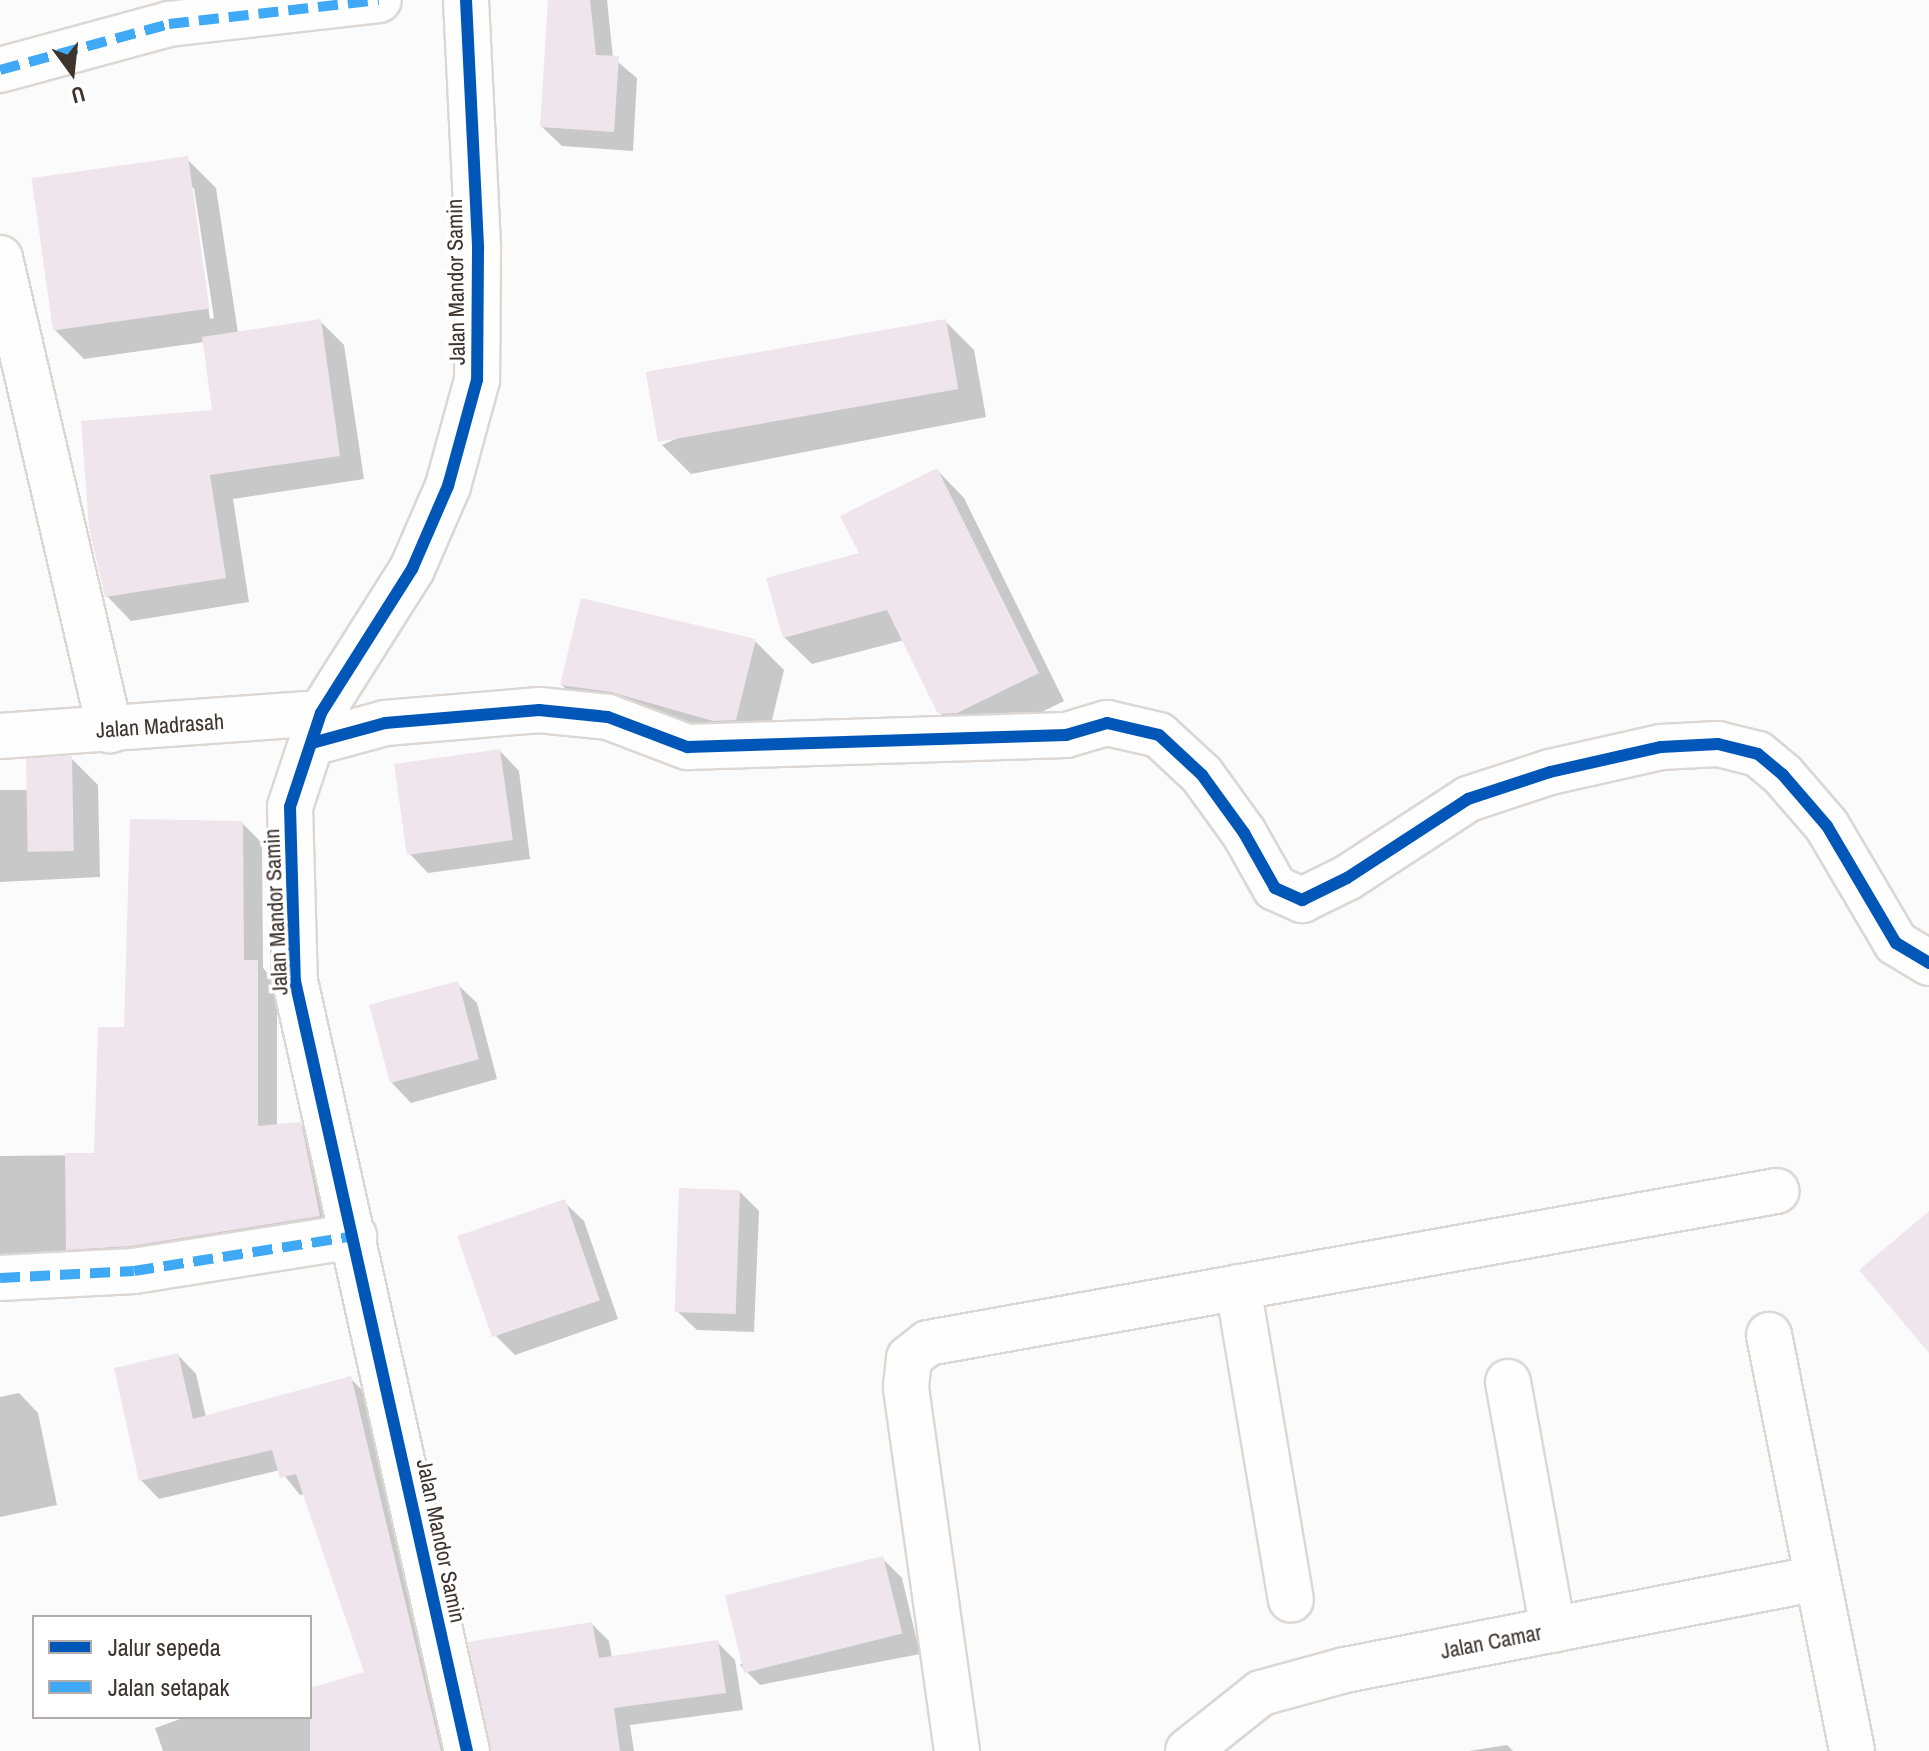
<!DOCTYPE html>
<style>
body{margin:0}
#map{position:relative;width:1929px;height:1751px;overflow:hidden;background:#fbfbfb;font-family:"Archivo Narrow",sans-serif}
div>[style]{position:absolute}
.shadow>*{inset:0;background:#0003}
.building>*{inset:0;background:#efe6ed;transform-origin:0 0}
.roads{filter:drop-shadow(2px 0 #dcd7d3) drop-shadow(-2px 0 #dcd7d3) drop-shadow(0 2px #dcd7d3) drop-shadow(0 -2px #dcd7d3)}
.minor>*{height:44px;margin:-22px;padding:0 22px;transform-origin:22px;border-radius:22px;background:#fefefe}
.quiet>*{height:10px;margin-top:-5px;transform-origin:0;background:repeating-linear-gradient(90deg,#3fa9f5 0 20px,transparent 0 30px)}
.cycleway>*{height:12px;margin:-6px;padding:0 6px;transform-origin:6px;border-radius:6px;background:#0057b8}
span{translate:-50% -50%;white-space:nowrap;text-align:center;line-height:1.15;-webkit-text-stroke:7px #fff;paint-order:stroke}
.street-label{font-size:22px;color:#3e332d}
.legend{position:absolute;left:32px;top:1615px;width:280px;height:104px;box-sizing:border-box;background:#fff;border:2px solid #b2adab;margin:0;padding:10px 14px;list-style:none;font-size:24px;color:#3e332d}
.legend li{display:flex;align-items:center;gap:16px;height:40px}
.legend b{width:40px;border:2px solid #b2adab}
.north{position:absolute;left:32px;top:32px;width:80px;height:80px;-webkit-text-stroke:6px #fff;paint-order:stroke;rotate:165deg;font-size:22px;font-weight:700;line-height:32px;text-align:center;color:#3e332d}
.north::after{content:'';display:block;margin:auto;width:28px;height:36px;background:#3e332d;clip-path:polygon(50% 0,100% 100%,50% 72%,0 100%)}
</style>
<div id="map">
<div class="shadow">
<i style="clip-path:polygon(550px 0,607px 0,613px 58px,637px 78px,633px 151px,562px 146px,542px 127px)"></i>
<i style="clip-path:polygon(evenodd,187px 159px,216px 188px,238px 333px,320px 321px,344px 345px,364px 479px,233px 499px,249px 602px,131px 621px,107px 596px,214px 412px,204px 342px,84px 359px,55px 330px,187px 159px,190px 188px,194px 188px,214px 318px,210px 319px,190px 188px)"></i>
<i style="clip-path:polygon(945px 321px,974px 350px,986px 417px,691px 474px,662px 445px)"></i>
<i style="clip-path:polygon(937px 470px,964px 498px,1064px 701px,985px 740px,968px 741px,940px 713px,904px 640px,812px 664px,784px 637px)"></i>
<i style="clip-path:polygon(755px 641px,784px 670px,765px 749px,591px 714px,562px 685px)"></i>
<i style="clip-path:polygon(500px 751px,519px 771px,530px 859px,428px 873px,409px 853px)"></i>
<i style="clip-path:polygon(71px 758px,98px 785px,100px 877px,0 882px,0 790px,29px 790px)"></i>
<i style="clip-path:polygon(242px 823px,262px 843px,263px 968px,277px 982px,277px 1126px,300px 1124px,320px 1144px,339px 1235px,0 1259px,0 1156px,96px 1155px,126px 1029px)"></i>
<i style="clip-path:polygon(457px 984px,477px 1003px,497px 1079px,411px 1103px,392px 1083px)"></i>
<i style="clip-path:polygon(739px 1191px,759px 1211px,754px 1332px,697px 1330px,677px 1311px)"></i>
<i style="clip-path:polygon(564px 1202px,584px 1221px,618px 1319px,515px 1355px,495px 1335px)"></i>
<i style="clip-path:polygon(178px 1355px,196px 1374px,206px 1417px,350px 1378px,369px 1397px,456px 1751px,163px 1751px,155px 1728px,186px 1717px,310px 1717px,310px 1689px,366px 1673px,305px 1494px,300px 1495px,280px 1470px,159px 1499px,141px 1480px)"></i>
<i style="clip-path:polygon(19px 1393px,38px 1413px,57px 1505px,0 1517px,0 1397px)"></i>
<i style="clip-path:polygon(882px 1558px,902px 1578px,920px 1654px,760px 1685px,740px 1665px)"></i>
<i style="clip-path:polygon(592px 1624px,609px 1641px,612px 1658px,717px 1642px,735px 1660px,743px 1710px,630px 1725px,634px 1751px,494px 1751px)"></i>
<i style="clip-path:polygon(1507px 1745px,1513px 1751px,1469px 1751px)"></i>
</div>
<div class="building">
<i style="clip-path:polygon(548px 0,590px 0,596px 55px,619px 56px,614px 132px,540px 127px)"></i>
<i style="left:188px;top:156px;width:154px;height:158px;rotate:82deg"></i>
<i style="clip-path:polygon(321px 319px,340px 456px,210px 475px,226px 578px,105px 597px,89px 528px,81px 421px,212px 410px,202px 337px)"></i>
<i style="left:946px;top:319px;width:71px;height:305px;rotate:80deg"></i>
<i style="clip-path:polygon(937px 468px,1039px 673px,957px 713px,938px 714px,887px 610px,783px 638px,766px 578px,859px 553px,840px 516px)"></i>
<i style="clip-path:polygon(581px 598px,756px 639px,736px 720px,713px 721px,611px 692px,560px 685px)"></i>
<i style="left:500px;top:749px;width:92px;height:107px;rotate:82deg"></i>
<i style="left:72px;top:756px;width:95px;height:46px;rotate:89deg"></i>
<i style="clip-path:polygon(130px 819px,243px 821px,244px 960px,258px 960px,258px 1126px,301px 1122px,320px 1216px,131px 1246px,66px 1250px,65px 1153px,94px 1153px,98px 1027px,124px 1027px)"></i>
<i style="left:458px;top:981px;width:81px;height:92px;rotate:75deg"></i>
<i style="left:679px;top:1188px;width:61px;height:124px;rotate:2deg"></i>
<i style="left:565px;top:1199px;width:107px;height:114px;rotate:71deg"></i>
<i style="clip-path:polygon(1929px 1211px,1929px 1353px,1859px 1270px)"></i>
<i style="clip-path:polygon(178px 1353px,193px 1419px,351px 1376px,441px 1751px,310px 1751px,310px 1688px,364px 1672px,296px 1474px,280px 1478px,272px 1450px,139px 1481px,114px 1368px)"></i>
<i style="left:883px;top:1556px;width:80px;height:163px;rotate:76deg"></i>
<i style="clip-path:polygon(592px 1622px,599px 1658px,718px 1640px,726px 1693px,614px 1708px,620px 1751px,491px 1751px,468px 1642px)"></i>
</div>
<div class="roads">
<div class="minor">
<i style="left:466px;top:0;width:249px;rotate:87.2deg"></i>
<i style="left:478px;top:249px;width:131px;rotate:90.4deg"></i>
<i style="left:477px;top:380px;width:110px;rotate:105.3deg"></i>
<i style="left:448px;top:486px;width:90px;rotate:113.4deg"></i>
<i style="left:412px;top:569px;width:170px;rotate:122.3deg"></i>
<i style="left:321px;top:713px;width:99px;rotate:108.3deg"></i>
<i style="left:290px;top:807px;width:174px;rotate:88.4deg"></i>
<i style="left:295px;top:981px;width:789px;rotate:77.41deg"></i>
<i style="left:0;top:70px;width:175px;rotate:-15.2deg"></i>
<i style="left:169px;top:24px;width:211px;rotate:-6.5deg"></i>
<i style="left:0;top:258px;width:485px;rotate:76.9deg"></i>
<i style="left:0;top:736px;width:322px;rotate:-4.1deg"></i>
<i style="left:312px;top:743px;width:76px;rotate:-15.3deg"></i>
<i style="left:385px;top:723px;width:155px;rotate:-4.8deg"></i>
<i style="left:539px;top:710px;width:69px;rotate:5.8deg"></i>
<i style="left:608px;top:717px;width:85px;rotate:20.8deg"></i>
<i style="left:687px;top:747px;width:379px;rotate:-1.8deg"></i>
<i style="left:1066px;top:735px;width:43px;rotate:-16.3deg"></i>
<i style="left:1107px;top:723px;width:53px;rotate:13deg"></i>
<i style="left:1159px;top:735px;width:59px;rotate:42.9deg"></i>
<i style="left:1202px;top:775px;width:72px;rotate:54.1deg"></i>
<i style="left:1244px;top:833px;width:63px;rotate:60.6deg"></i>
<i style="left:1275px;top:888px;width:30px;rotate:24deg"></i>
<i style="left:1302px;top:900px;width:50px;rotate:-26.1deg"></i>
<i style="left:1347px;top:878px;width:145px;rotate:-33.1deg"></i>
<i style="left:1468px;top:799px;width:86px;rotate:-18.2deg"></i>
<i style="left:1550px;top:772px;width:114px;rotate:-12.7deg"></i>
<i style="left:1661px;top:747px;width:57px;rotate:-3deg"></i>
<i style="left:1718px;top:744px;width:41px;rotate:14deg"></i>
<i style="left:1758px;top:754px;width:33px;rotate:40deg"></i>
<i style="left:1783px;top:775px;width:67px;rotate:49.2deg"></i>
<i style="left:1827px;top:826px;width:136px;rotate:59.5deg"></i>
<i style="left:1896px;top:943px;width:39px;rotate:31deg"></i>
<i style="left:0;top:1278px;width:134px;rotate:-3deg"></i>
<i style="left:134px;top:1271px;width:223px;rotate:-9deg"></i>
<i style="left:1238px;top:1287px;width:317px;rotate:80.4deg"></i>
<i style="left:1769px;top:1335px;width:424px;rotate:78.7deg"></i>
<i style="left:1508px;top:1382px;width:252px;rotate:79.7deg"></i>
<i style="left:957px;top:1751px;width:368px;rotate:-98deg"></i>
<i style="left:906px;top:1387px;width:29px;rotate:-84deg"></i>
<i style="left:909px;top:1358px;width:24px;rotate:-38deg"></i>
<i style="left:928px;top:1343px;width:862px;rotate:-10.16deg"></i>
<i style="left:1188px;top:1751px;width:93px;rotate:-38.5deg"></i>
<i style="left:1261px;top:1693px;width:87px;rotate:-15.3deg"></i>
<i style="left:1345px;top:1670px;width:479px;rotate:-11deg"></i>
</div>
</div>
<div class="quiet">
<i style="left:0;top:70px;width:175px;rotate:-15.2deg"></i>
<i style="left:169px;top:24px;width:211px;rotate:-6.5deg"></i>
<i style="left:0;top:1278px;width:134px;rotate:-3deg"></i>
<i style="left:134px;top:1271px;width:223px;rotate:-9deg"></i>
</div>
<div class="cycleway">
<i style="left:466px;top:0;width:249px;rotate:87.2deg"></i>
<i style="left:478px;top:249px;width:131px;rotate:90.4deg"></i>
<i style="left:477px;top:380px;width:110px;rotate:105.3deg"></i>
<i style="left:448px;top:486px;width:90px;rotate:113.4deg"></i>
<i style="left:412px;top:569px;width:170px;rotate:122.3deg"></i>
<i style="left:321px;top:713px;width:99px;rotate:108.3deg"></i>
<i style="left:290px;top:807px;width:174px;rotate:88.4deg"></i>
<i style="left:295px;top:981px;width:789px;rotate:77.41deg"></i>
<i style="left:312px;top:743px;width:76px;rotate:-15.3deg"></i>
<i style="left:385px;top:723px;width:155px;rotate:-4.8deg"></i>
<i style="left:539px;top:710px;width:69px;rotate:5.8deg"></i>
<i style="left:608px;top:717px;width:85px;rotate:20.8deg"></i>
<i style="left:687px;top:747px;width:379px;rotate:-1.8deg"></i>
<i style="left:1066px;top:735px;width:43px;rotate:-16.3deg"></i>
<i style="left:1107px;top:723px;width:53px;rotate:13deg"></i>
<i style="left:1159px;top:735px;width:59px;rotate:42.9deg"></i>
<i style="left:1202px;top:775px;width:72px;rotate:54.1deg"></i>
<i style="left:1244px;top:833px;width:63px;rotate:60.6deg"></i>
<i style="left:1275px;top:888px;width:30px;rotate:24deg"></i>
<i style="left:1302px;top:900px;width:50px;rotate:-26.1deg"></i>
<i style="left:1347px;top:878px;width:145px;rotate:-33.1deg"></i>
<i style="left:1468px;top:799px;width:86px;rotate:-18.2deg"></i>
<i style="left:1550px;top:772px;width:114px;rotate:-12.7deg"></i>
<i style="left:1661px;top:747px;width:57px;rotate:-3deg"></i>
<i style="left:1718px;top:744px;width:41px;rotate:14deg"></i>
<i style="left:1758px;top:754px;width:33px;rotate:40deg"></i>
<i style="left:1783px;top:775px;width:67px;rotate:49.2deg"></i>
<i style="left:1827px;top:826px;width:136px;rotate:59.5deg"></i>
<i style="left:1896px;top:943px;width:39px;rotate:31deg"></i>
</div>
<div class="street-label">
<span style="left:456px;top:282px;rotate:-91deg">Jalan Mandor Samin</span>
<span style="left:160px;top:726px;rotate:-4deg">Jalan Madrasah</span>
<span style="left:276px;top:912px;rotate:-93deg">Jalan Mandor Samin</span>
<span style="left:441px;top:1541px;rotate:78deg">Jalan Mandor Samin</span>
<span style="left:1491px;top:1642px;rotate:-11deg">Jalan Camar</span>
</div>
<ul class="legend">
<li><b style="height:10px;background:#0057b8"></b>Jalur sepeda</li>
<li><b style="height:10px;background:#3fa9f5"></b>Jalan setapak</li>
</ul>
<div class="north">U</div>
</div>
